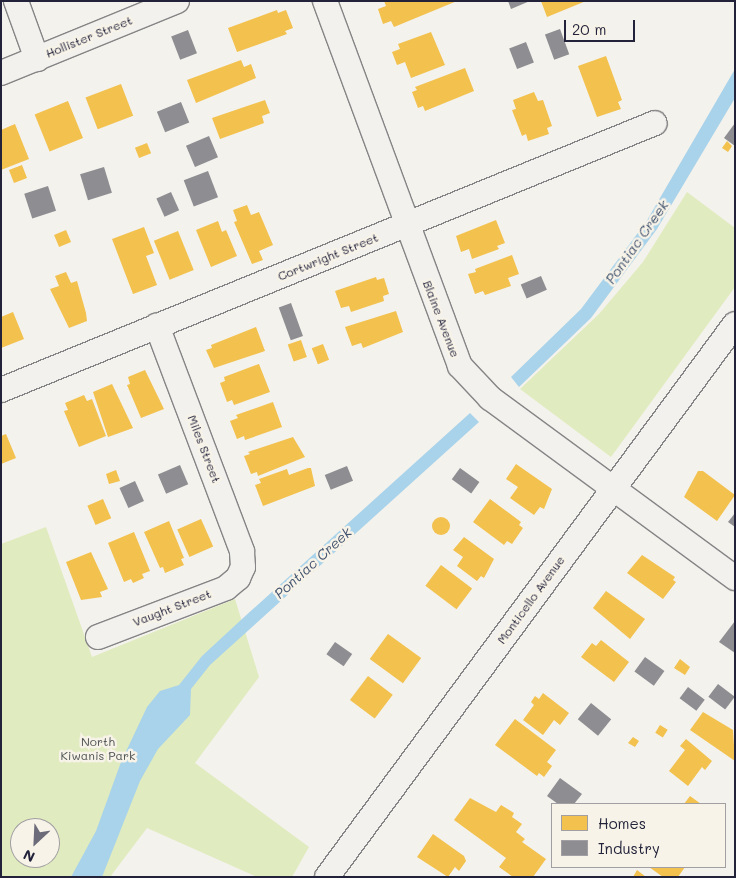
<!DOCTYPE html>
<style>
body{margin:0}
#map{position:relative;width:736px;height:878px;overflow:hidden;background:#f4f2ec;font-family:Mali,sans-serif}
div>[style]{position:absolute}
.green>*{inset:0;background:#e0ebbf}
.water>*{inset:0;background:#a9d3ea}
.homes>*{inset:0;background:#f2c14e;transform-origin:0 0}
.round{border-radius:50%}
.industry>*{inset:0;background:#8d8d92;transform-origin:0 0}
.roads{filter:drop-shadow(1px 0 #858486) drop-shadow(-1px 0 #858486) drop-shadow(0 1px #858486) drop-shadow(0 -1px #858486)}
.street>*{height:24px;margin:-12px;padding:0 12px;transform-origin:12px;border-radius:12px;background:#f2f1ed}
span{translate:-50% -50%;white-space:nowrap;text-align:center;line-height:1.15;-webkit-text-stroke:5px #f7f3e8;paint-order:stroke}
.street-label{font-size:12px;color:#22223b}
.park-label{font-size:12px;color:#4e5353}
.water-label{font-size:14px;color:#41536f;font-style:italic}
.frame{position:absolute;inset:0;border:2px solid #22223b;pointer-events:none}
.legend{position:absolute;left:551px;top:803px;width:175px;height:65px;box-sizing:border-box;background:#f7f3e8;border:1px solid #a29fa3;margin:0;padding:6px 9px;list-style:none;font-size:15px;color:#22223b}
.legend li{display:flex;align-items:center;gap:10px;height:25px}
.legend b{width:25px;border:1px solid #a29fa3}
.north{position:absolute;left:10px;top:818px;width:50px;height:50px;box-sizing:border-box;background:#f7f3e8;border:1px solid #a29fa3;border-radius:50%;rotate:205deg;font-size:14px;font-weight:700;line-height:20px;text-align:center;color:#22223b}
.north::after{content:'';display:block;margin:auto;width:18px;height:22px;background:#6c6b79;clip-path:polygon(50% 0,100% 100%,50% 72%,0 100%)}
.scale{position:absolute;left:564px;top:20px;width:71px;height:22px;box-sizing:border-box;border:2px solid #22223b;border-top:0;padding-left:6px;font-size:15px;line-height:18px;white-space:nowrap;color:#22223b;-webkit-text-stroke:4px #f7f3e8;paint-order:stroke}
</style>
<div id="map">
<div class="green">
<i style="clip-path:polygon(687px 192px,735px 228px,735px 287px,611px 457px,520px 389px,599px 314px,643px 262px)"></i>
<i style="clip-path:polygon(evenodd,46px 527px,92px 657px,235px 599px,259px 677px,195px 763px,309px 847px,292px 877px,257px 877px,147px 828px,110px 877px,1px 877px,1px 544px,46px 527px,20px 828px,50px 828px,50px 858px,20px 858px,20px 828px)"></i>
</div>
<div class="water">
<i style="clip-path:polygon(735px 69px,735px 98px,657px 229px,591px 318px,519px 387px,511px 377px,581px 309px,646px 222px)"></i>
<i style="clip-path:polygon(470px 413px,479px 422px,210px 665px,191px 689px,190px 715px,158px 749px,140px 781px,102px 877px,71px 877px,96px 831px,121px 762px,147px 707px,160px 691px,179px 685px,202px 656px,242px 619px)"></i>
</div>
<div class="homes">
<i style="clip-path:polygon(384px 1px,457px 1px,394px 27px,391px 21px,383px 24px,378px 9px,386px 6px)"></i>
<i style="clip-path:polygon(541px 1px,586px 1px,547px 17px)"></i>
<i style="clip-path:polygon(277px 10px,278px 13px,286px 10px,293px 28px,285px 31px,287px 34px,237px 52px,228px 28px)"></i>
<i style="clip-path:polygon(431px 32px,445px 65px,411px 78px,405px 62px,397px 65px,392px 52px,400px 49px,398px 44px)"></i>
<i style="clip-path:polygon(606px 56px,622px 100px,618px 102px,621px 109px,597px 117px,578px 66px)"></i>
<i style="clip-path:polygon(241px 60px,244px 67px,251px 64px,256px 78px,196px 103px,187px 80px)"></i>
<i style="clip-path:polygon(465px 68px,474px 91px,425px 111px,423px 106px,418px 108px,412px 92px,417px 90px,415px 87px)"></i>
<i style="left:121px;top:84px;width:34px;height:38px;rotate:69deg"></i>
<i style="clip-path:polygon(534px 92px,538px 101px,543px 100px,552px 126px,547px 128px,549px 134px,528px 141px,526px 134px,522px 136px,512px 110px,516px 109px,513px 100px)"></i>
<i style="clip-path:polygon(265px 100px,270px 113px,262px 116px,264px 123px,220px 139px,212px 118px)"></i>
<i style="left:68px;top:101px;width:40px;height:36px;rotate:68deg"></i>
<i style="clip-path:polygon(15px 124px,29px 159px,1px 170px,1px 130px)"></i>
<i style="clip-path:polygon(727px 141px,732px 146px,728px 152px,722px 148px)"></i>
<i style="left:147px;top:143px;width:11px;height:13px;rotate:68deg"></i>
<i style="left:22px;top:165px;width:14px;height:14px;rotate:69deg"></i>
<i style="clip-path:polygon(247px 205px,251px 215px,259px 212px,273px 245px,259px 251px,263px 260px,252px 264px,234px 222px,237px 221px,233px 210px)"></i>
<i style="clip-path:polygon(496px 220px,505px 243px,497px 246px,499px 249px,472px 259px,469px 249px,461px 252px,456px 236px)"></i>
<i style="clip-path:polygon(218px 221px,222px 232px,226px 230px,237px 256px,211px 267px,196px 230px)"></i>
<i style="clip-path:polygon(144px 227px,154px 253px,146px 256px,157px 285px,133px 294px,112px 239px)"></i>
<i style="left:66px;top:230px;width:13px;height:13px;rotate:67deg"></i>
<i style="left:178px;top:231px;width:42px;height:26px;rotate:68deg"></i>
<i style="clip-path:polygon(512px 255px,519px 274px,508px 278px,511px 286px,485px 295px,483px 291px,475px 294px,468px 274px,476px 272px,475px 269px)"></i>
<i style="clip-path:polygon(66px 272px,71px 283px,77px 281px,86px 313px,87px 321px,69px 328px,50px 289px,59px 286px,55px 276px)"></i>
<i style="clip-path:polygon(376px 277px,377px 280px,384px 278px,389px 294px,383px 296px,384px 301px,351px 312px,349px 306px,341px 308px,335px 291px)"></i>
<i style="clip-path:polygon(396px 311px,403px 332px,363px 348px,361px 343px,352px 346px,345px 327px)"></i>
<i style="clip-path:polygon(13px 312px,24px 339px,1px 348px,1px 317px)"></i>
<i style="clip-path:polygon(256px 327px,265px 351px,214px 368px,206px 350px,212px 348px,211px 345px)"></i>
<i style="left:301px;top:340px;width:18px;height:14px;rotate:71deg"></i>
<i style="left:323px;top:344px;width:17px;height:12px;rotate:69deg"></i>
<i style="clip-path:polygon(259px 364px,270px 392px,234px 405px,232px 400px,227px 402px,220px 383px,225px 381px,224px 377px)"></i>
<i style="clip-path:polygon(145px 370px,164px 409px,141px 418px,127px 385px,130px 384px,128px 377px)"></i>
<i style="clip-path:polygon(112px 384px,133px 428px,108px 437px,93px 392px)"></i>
<i style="clip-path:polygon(84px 395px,87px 401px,92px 399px,106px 436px,79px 447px,64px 411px,68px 410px,65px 403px)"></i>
<i style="clip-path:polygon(273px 402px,282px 427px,245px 440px,244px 436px,237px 439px,230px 421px,238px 418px,236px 415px)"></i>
<i style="clip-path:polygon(6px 434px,16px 458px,1px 464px,1px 436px)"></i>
<i style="clip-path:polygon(293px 437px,305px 457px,258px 476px,257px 472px,251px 474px,244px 456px,250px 454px,248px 452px)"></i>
<i style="clip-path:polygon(516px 464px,552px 489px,544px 509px,540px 507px,534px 515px,510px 498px,518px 487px,506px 479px)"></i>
<i style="clip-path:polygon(308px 468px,311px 468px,315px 486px,263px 506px,255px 485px,261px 483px,259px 479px,287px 469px,289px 475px)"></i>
<i style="clip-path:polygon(116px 470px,120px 481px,109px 484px,106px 474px)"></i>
<i style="clip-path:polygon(698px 471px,703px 471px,735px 495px,717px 521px,684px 497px)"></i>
<i style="left:103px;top:499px;width:21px;height:17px;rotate:67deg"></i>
<i style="clip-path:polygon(490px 499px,521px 522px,519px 525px,523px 528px,512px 544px,507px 541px,504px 545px,473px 522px)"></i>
<i class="round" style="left:432px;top:517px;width:18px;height:18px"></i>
<i style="left:201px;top:519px;width:30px;height:26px;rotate:66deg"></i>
<i style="clip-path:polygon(169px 521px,184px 558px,181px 559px,184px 565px,165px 573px,163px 567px,160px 568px,144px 532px)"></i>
<i style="clip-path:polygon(134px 532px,150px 571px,142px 574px,144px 578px,133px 583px,131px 579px,124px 582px,108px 543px)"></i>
<i style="clip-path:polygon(464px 537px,494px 559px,484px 578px,481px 576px,477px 581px,457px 566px,463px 557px,453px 550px)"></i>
<i style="clip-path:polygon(91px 552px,108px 589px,100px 592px,102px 597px,81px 600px,66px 562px)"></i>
<i style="clip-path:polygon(642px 555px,675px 577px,673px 580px,676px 582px,663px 599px,627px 573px)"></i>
<i style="left:441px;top:565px;width:39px;height:26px;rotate:37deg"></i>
<i style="clip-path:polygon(606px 591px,645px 619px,630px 639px,593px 608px)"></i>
<i style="left:388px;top:634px;width:41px;height:31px;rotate:36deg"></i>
<i style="clip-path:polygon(601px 640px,629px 662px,614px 682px,581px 657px,592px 643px,596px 646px)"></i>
<i style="clip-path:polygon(680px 659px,690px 667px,685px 675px,674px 668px)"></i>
<i style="left:368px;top:676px;width:31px;height:30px;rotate:37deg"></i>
<i style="clip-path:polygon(543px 693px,569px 713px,560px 725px,554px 720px,543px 735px,523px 720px,534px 705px,531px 702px,535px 696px,539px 699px)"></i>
<i style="clip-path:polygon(703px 712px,733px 730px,735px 761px,690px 730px)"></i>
<i style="clip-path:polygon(515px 719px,556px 750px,547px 762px,552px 766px,544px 777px,539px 773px,537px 776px,495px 745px)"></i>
<i style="left:660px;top:725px;width:9px;height:9px;rotate:32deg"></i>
<i style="clip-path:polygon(633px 737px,639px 741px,635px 747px,628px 743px)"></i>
<i style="clip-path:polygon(686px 739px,712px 761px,705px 770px,702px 767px,688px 786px,669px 771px,685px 750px,680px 746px)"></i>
<i style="clip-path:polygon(690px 796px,701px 804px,684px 804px)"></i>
<i style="clip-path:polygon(470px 798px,496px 812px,501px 805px,514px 813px,512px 817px,522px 824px,516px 832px,525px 839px,522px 842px,546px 859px,533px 877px,513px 877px,499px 867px,506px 858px,454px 820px)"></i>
<i style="clip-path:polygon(433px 834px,464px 856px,466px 861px,459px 871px,455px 867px,448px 877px,417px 857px)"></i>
<i style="clip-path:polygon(649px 867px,685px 867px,678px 877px,663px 877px)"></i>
<i style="clip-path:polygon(637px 870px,646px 877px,633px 877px)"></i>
</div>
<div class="industry">
<i style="clip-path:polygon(508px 1px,530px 1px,511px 9px)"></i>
<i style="left:560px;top:29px;width:27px;height:16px;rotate:70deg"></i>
<i style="left:188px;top:30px;width:25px;height:18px;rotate:69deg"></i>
<i style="left:526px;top:42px;width:22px;height:18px;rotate:69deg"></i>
<i style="left:181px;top:102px;width:22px;height:26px;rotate:68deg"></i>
<i style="clip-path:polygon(735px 123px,735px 146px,724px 138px)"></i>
<i style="left:209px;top:136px;width:23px;height:25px;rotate:67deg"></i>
<i style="left:104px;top:167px;width:27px;height:25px;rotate:73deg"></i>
<i style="left:208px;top:171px;width:28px;height:26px;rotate:69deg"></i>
<i style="left:48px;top:186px;width:26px;height:25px;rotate:72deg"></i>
<i style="left:171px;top:192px;width:20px;height:16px;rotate:66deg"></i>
<i style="left:541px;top:276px;width:15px;height:22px;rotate:67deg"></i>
<i style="left:291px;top:303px;width:35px;height:13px;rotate:70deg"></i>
<i style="left:180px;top:465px;width:21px;height:24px;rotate:67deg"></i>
<i style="left:347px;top:466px;width:16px;height:24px;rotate:68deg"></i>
<i style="left:460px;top:468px;width:24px;height:14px;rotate:36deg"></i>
<i style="left:135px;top:481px;width:22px;height:17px;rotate:66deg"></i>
<i style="clip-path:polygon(735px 513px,735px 527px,728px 522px)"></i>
<i style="clip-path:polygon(735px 621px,735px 653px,719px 642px)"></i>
<i style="left:335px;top:642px;width:21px;height:15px;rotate:35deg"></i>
<i style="left:645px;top:657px;width:24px;height:18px;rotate:36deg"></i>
<i style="left:718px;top:684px;width:21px;height:16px;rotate:37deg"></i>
<i style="left:688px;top:687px;width:21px;height:14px;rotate:37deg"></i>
<i style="left:591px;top:703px;width:26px;height:21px;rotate:39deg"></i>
<i style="clip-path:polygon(560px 778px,582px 794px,574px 804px,558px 804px,547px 796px)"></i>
</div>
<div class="roads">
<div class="street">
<i style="left:16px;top:1px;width:62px;rotate:70.1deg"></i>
<i style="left:325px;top:1px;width:389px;rotate:69.7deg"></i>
<i style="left:460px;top:366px;width:44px;rotate:46.8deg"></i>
<i style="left:490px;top:398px;width:304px;rotate:36.3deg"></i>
<i style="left:1px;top:73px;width:190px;rotate:-22.2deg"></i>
<i style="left:1px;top:390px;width:706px;rotate:-22.21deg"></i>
<i style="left:98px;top:637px;width:137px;rotate:-20.9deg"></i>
<i style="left:226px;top:588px;width:16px;rotate:-40deg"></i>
<i style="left:238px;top:578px;width:12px;rotate:-66deg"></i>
<i style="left:243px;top:567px;width:16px;rotate:-94deg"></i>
<i style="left:242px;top:551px;width:241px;rotate:-110.7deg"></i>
<i style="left:327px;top:877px;width:687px;rotate:-53.58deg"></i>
</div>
</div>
<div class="street-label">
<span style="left:89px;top:37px;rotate:-22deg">Hollister Street</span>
<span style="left:328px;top:257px;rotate:-22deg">Cortwright Street</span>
<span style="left:441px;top:319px;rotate:69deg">Blaine Avenue</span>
<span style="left:204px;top:449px;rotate:69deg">Miles Street</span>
<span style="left:531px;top:600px;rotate:-54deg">Monticello Avenue</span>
<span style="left:172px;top:608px;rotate:-21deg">Vaught Street</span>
</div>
<div class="park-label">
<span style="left:98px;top:749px">North<br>Kiwanis Park</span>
</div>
<div class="water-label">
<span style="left:637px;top:242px;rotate:-55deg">Pontiac Creek</span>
<span style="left:313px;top:563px;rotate:-42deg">Pontiac Creek</span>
</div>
<div class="frame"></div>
<ul class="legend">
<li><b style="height:14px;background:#f2c14e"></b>Homes</li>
<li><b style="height:14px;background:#8d8d92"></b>Industry</li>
</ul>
<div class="north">N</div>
<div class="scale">20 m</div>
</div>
